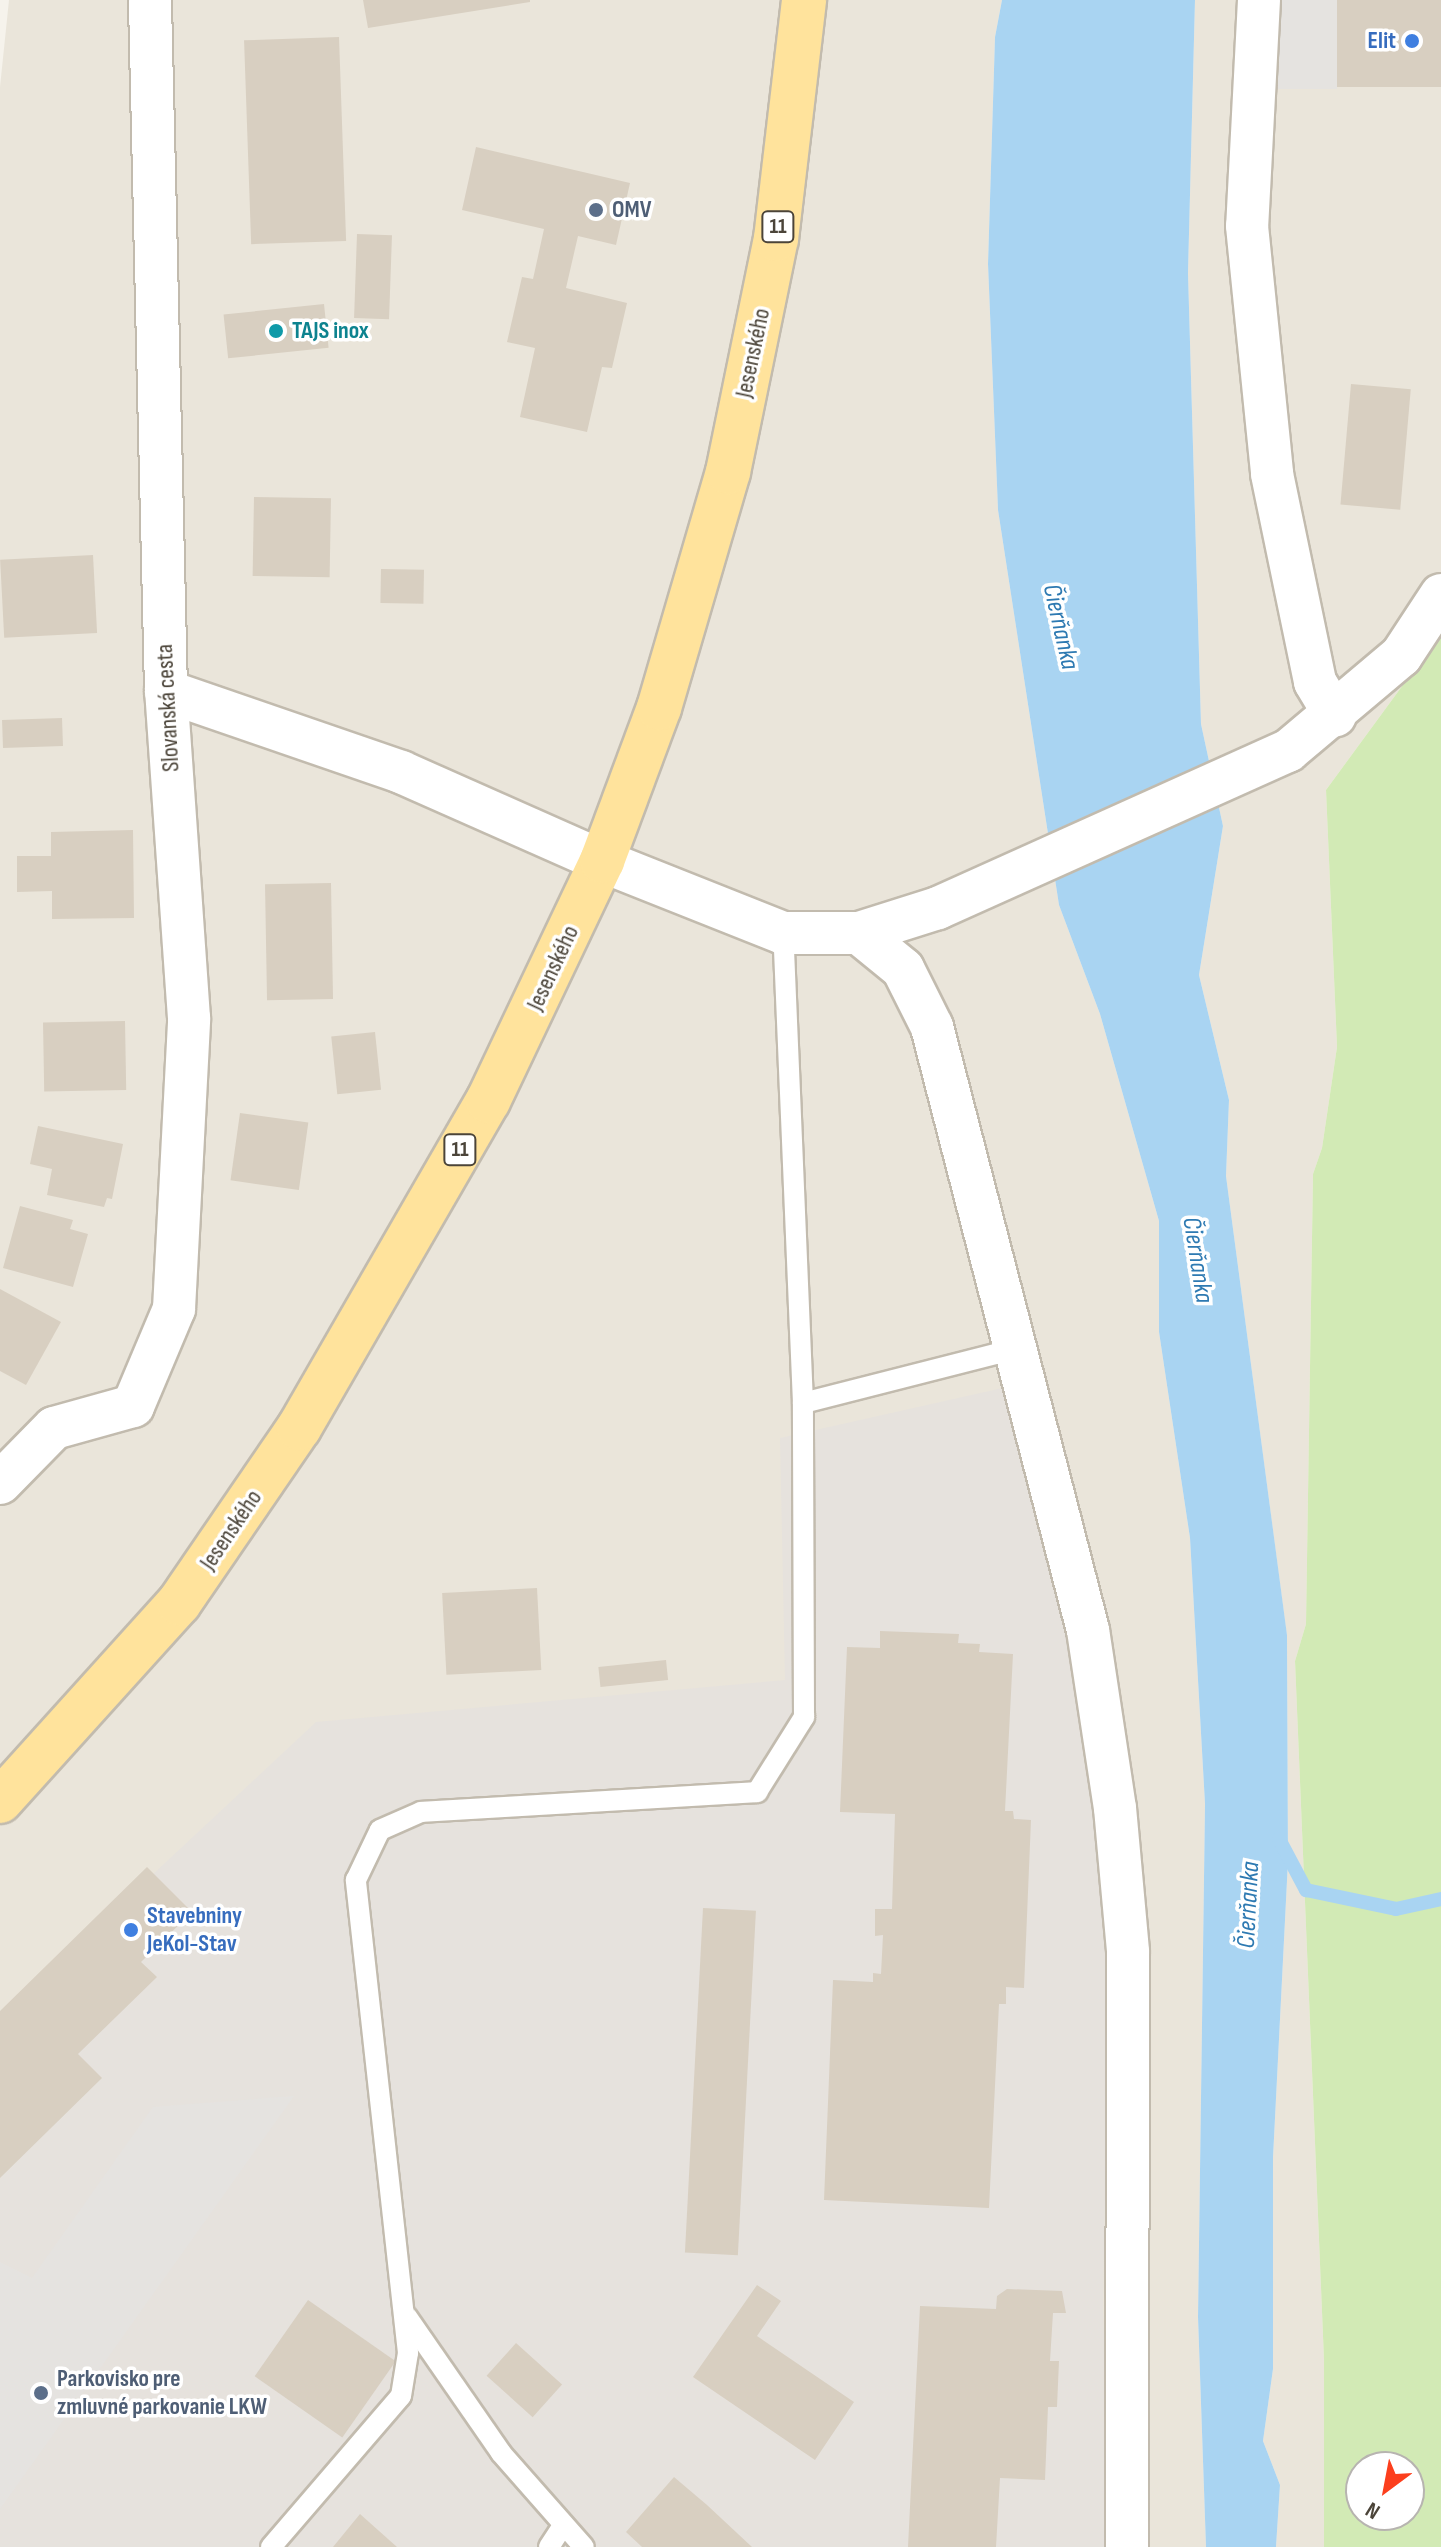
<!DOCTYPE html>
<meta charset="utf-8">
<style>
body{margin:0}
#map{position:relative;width:1441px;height:2547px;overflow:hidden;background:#f6f3ec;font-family:"Sofia Sans Condensed",sans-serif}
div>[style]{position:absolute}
.residential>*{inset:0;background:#eae5da}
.industrial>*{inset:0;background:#e6e2dd}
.green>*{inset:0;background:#d2eab5}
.parking>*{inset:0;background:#e5e3e0;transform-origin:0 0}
.water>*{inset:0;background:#a9d4f2}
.stream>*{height:14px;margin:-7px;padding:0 7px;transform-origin:7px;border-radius:7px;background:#a9d4f2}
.building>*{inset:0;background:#d8cfc1;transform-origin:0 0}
.roads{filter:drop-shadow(2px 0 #c2bbae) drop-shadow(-2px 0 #c2bbae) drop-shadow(0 2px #c2bbae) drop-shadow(0 -2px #c2bbae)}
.service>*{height:20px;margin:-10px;padding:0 10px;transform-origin:10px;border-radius:10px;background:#fff}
.minor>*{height:42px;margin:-21px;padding:0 21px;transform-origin:21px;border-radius:21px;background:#fff}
.primary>*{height:44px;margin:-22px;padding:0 22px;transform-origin:22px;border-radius:22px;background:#ffe39c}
.dots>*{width:22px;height:22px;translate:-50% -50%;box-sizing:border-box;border:4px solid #fff;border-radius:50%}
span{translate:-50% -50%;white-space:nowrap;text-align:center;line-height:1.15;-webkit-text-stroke:7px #fff;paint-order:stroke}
.shield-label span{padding:2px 6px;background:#fff;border:2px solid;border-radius:6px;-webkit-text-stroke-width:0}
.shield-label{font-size:22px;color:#4b4439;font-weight:700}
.shop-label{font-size:24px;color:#366cbe;font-weight:700}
.right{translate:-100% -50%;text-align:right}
.left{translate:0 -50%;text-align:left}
.service-label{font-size:24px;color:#4e5e75;font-weight:700}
.culture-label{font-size:24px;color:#0d838f;font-weight:700}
.street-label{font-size:24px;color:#4b4439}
.water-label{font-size:26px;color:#2e7ab2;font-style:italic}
.north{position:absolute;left:1345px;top:2451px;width:80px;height:80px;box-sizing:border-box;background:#fff;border:2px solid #b7b4b0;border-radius:50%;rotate:212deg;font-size:22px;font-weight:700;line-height:32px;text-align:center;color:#4b4439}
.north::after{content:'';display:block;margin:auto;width:28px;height:36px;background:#fc3f1d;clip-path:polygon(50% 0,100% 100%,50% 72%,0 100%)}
</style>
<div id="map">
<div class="residential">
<i style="clip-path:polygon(9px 0,1002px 0,995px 37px,988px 264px,998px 510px,1059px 905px,1100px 1014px,1159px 1221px,1159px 1332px,1190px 1538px,1205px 1804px,1198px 2317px,1206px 2547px,0 2547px,0 87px)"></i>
<i style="clip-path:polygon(1195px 0,1441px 0,1441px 633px,1326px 790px,1337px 1047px,1322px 1148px,1313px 1174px,1306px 1624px,1295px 1661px,1324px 2360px,1324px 2547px,1276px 2547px,1280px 2485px,1263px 2441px,1273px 2369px,1273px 2158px,1288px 1861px,1287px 1636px,1226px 1176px,1229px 1100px,1199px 975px,1223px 826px,1201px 724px,1188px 273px)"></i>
</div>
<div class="industrial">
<i style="clip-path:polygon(1016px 1385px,1071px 1602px,1110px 1912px,1103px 2308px,1112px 2547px,0 2547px,0 2017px,316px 1722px,785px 1680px,780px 1438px)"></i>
</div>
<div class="green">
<i style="clip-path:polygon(evenodd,1441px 633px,1441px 2547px,1324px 2547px,1324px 2360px,1295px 1661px,1306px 1624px,1313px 1174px,1322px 1148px,1337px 1047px,1326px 790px,1441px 633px,1361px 2467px,1409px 2467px,1409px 2515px,1361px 2515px,1361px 2467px)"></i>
</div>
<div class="parking">
<i style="left:1259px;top:0;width:78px;height:89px"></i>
<i style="clip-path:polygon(294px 2096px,0 2509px,0 2262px,32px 2278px,153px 2107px)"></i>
</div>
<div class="water">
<i style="clip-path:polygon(1002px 0,1195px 0,1188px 273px,1201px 724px,1223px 826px,1199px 975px,1229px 1100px,1226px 1176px,1287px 1635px,1288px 1861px,1273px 2158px,1273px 2369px,1263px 2441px,1280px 2485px,1276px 2547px,1206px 2547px,1198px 2317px,1205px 1804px,1190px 1538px,1159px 1332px,1159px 1221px,1100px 1014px,1059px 905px,998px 510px,988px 264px,995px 37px)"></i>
</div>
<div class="stream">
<i style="left:1279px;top:1839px;width:58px;rotate:62.1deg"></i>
<i style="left:1306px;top:1890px;width:92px;rotate:11.9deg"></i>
<i style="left:1396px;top:1909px;width:46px;rotate:-12.5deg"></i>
</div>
<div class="building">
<i style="clip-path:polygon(363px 0,530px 0,530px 2px,368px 28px)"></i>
<i style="left:1337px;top:0;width:104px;height:87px"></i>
<i style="left:339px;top:37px;width:204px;height:95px;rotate:88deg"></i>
<i style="clip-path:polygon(476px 147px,630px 183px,616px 245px,578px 236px,566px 288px,627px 303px,612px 368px,602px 367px,587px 432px,520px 417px,535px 348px,507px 342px,522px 277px,533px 279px,544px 229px,462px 210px)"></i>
<i style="left:357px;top:234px;width:35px;height:84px;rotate:2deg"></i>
<i style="left:324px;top:304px;width:44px;height:101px;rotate:84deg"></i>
<i style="left:1351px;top:384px;width:60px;height:121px;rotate:5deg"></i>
<i style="left:254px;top:497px;width:77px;height:79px;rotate:1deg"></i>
<i style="left:93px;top:555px;width:78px;height:93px;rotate:87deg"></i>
<i style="left:381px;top:569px;width:43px;height:34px;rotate:1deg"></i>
<i style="left:62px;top:718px;width:28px;height:60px;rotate:88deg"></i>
<i style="clip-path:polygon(133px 830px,134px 918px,52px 919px,52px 891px,17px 892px,17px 856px,51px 856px,51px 832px)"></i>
<i style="left:331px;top:883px;width:116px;height:66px;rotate:89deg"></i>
<i style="left:125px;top:1021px;width:69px;height:82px;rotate:89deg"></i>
<i style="left:375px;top:1032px;width:58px;height:44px;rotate:84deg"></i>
<i style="left:240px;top:1113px;width:69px;height:68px;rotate:8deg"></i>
<i style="clip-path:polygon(38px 1126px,123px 1144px,112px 1199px,107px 1198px,104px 1207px,47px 1195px,52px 1169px,30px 1164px)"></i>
<i style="clip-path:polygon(20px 1206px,73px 1220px,70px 1229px,88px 1234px,73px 1287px,3px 1268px)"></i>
<i style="clip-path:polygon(0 1289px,61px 1322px,26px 1385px,0 1371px)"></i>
<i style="left:537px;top:1588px;width:82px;height:95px;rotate:87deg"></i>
<i style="clip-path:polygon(880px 1631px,959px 1634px,958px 1643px,980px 1644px,979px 1652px,1013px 1654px,1005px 1811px,1013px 1811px,1014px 1819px,1031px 1820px,1024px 1988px,1006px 1987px,1006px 2004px,999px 2004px,989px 2208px,824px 2200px,833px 1980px,873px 1982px,873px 1973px,881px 1974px,883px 1935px,875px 1936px,875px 1909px,892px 1909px,895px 1814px,840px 1812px,847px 1647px,880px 1648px)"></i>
<i style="left:666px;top:1660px;width:20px;height:68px;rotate:84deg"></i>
<i style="clip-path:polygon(147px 1867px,192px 1912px,141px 1962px,157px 1977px,78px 2054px,102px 2078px,0 2178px,0 2011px)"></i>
<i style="left:703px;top:1908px;width:53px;height:345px;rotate:3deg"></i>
<i style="clip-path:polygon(757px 2285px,781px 2301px,757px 2336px,854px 2402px,815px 2460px,693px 2377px)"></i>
<i style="clip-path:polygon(1007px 2289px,1062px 2291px,1066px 2313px,1053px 2313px,1050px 2361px,1059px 2361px,1057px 2407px,1048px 2407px,1045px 2480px,1000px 2478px,996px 2547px,908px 2547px,920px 2306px,996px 2309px,997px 2296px)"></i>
<i style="left:308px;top:2300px;width:107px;height:93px;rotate:35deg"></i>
<i style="left:516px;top:2343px;width:62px;height:44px;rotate:42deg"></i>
<i style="clip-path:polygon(674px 2477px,707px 2505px,752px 2547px,642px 2547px,626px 2532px)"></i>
<i style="clip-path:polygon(360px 2514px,397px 2547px,333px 2547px)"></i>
</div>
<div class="roads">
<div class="service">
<i style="left:803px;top:1403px;width:222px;rotate:-14.3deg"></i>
<i style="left:407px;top:2317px;width:165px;rotate:55.3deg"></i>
<i style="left:501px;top:2453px;width:125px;rotate:48.6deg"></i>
<i style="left:271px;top:2547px;width:199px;rotate:-49.3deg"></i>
<i style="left:401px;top:2396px;width:44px;rotate:-80.8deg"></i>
<i style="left:408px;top:2353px;width:476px;rotate:-96.3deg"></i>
<i style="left:356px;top:1880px;width:55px;rotate:-64.4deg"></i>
<i style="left:380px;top:1830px;width:45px;rotate:-23.7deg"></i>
<i style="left:421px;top:1812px;width:337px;rotate:-3.4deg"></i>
<i style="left:757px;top:1792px;width:89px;rotate:-57.9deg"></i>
<i style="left:804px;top:1717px;width:314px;rotate:-90.2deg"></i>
<i style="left:803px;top:1403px;width:470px;rotate:-92.4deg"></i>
<i style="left:549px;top:2547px;width:24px;rotate:-57deg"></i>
</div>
<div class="minor">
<i style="left:1259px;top:0;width:226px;rotate:93deg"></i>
<i style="left:1247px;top:226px;width:249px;rotate:84.2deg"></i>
<i style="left:1272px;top:474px;width:212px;rotate:78.3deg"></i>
<i style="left:1315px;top:682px;width:39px;rotate:59deg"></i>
<i style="left:166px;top:691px;width:249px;rotate:19deg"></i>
<i style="left:401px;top:772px;width:220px;rotate:23.9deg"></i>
<i style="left:602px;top:861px;width:195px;rotate:21.7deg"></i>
<i style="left:783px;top:933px;width:76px"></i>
<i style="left:859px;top:933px;width:83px;rotate:-17.6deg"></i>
<i style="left:938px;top:908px;width:384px;rotate:-24.2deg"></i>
<i style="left:1288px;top:751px;width:148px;rotate:-40.1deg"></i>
<i style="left:1401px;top:656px;width:73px;rotate:-56.7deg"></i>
<i style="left:859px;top:933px;width:57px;rotate:39.3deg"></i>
<i style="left:903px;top:969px;width:65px;rotate:63.4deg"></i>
<i style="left:932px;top:1027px;width:623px;rotate:75.5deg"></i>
<i style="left:1088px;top:1630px;width:180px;rotate:81.4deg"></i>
<i style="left:1115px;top:1808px;width:145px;rotate:84.8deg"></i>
<i style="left:1128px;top:1952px;width:595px;rotate:90.1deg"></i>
<i style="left:0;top:1483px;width:77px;rotate:-45.5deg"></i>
<i style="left:54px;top:1428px;width:82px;rotate:-15.6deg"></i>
<i style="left:133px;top:1406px;width:105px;rotate:-67.1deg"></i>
<i style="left:174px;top:1309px;width:291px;rotate:-87deg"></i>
<i style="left:189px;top:1018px;width:328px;rotate:-94deg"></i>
<i style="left:166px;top:691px;width:691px;rotate:-91.33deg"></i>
</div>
<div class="primary">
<i style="left:0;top:1801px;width:267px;rotate:-47.9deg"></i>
<i style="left:179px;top:1603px;width:212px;rotate:-55.6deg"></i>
<i style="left:299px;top:1428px;width:378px;rotate:-60deg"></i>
<i style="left:488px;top:1101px;width:266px;rotate:-64.6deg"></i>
<i style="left:602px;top:861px;width:163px;rotate:-69.6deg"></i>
<i style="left:659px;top:708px;width:246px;rotate:-73.7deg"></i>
<i style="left:728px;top:472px;width:238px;rotate:-78.4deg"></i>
<i style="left:776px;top:239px;width:241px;rotate:-83.3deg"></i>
</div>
</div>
<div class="dots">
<i style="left:1412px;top:41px;background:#3f7fe0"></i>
<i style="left:596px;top:210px;background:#5c6f8a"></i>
<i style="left:276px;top:331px;background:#0f9aa8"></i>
<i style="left:131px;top:1930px;background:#3f7fe0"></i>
<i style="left:41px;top:2393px;background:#5c6f8a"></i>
</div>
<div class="shield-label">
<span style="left:778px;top:227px">11</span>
<span style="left:460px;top:1150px">11</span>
</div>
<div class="shop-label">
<span class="right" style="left:1396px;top:41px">Elit</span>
<span class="left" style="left:147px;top:1930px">Stavebniny<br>JeKol-Stav</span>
</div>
<div class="service-label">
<span class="left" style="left:612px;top:210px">OMV</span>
<span class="left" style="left:57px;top:2393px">Parkovisko pre<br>zmluvné parkovanie LKW</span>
</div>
<div class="culture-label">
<span class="left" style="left:292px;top:331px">TAJS inox</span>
</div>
<div class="street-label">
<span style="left:753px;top:353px;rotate:-78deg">Jesenského</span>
<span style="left:168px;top:708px;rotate:-93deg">Slovanská cesta</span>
<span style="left:553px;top:968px;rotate:-65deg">Jesenského</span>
<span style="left:231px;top:1530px;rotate:-56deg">Jesenského</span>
</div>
<div class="water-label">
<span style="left:1060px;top:627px;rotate:77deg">Čierňanka</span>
<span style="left:1197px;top:1260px;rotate:81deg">Čierňanka</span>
<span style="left:1249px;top:1905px;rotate:-87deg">Čierňanka</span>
</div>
<div class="north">N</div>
</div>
